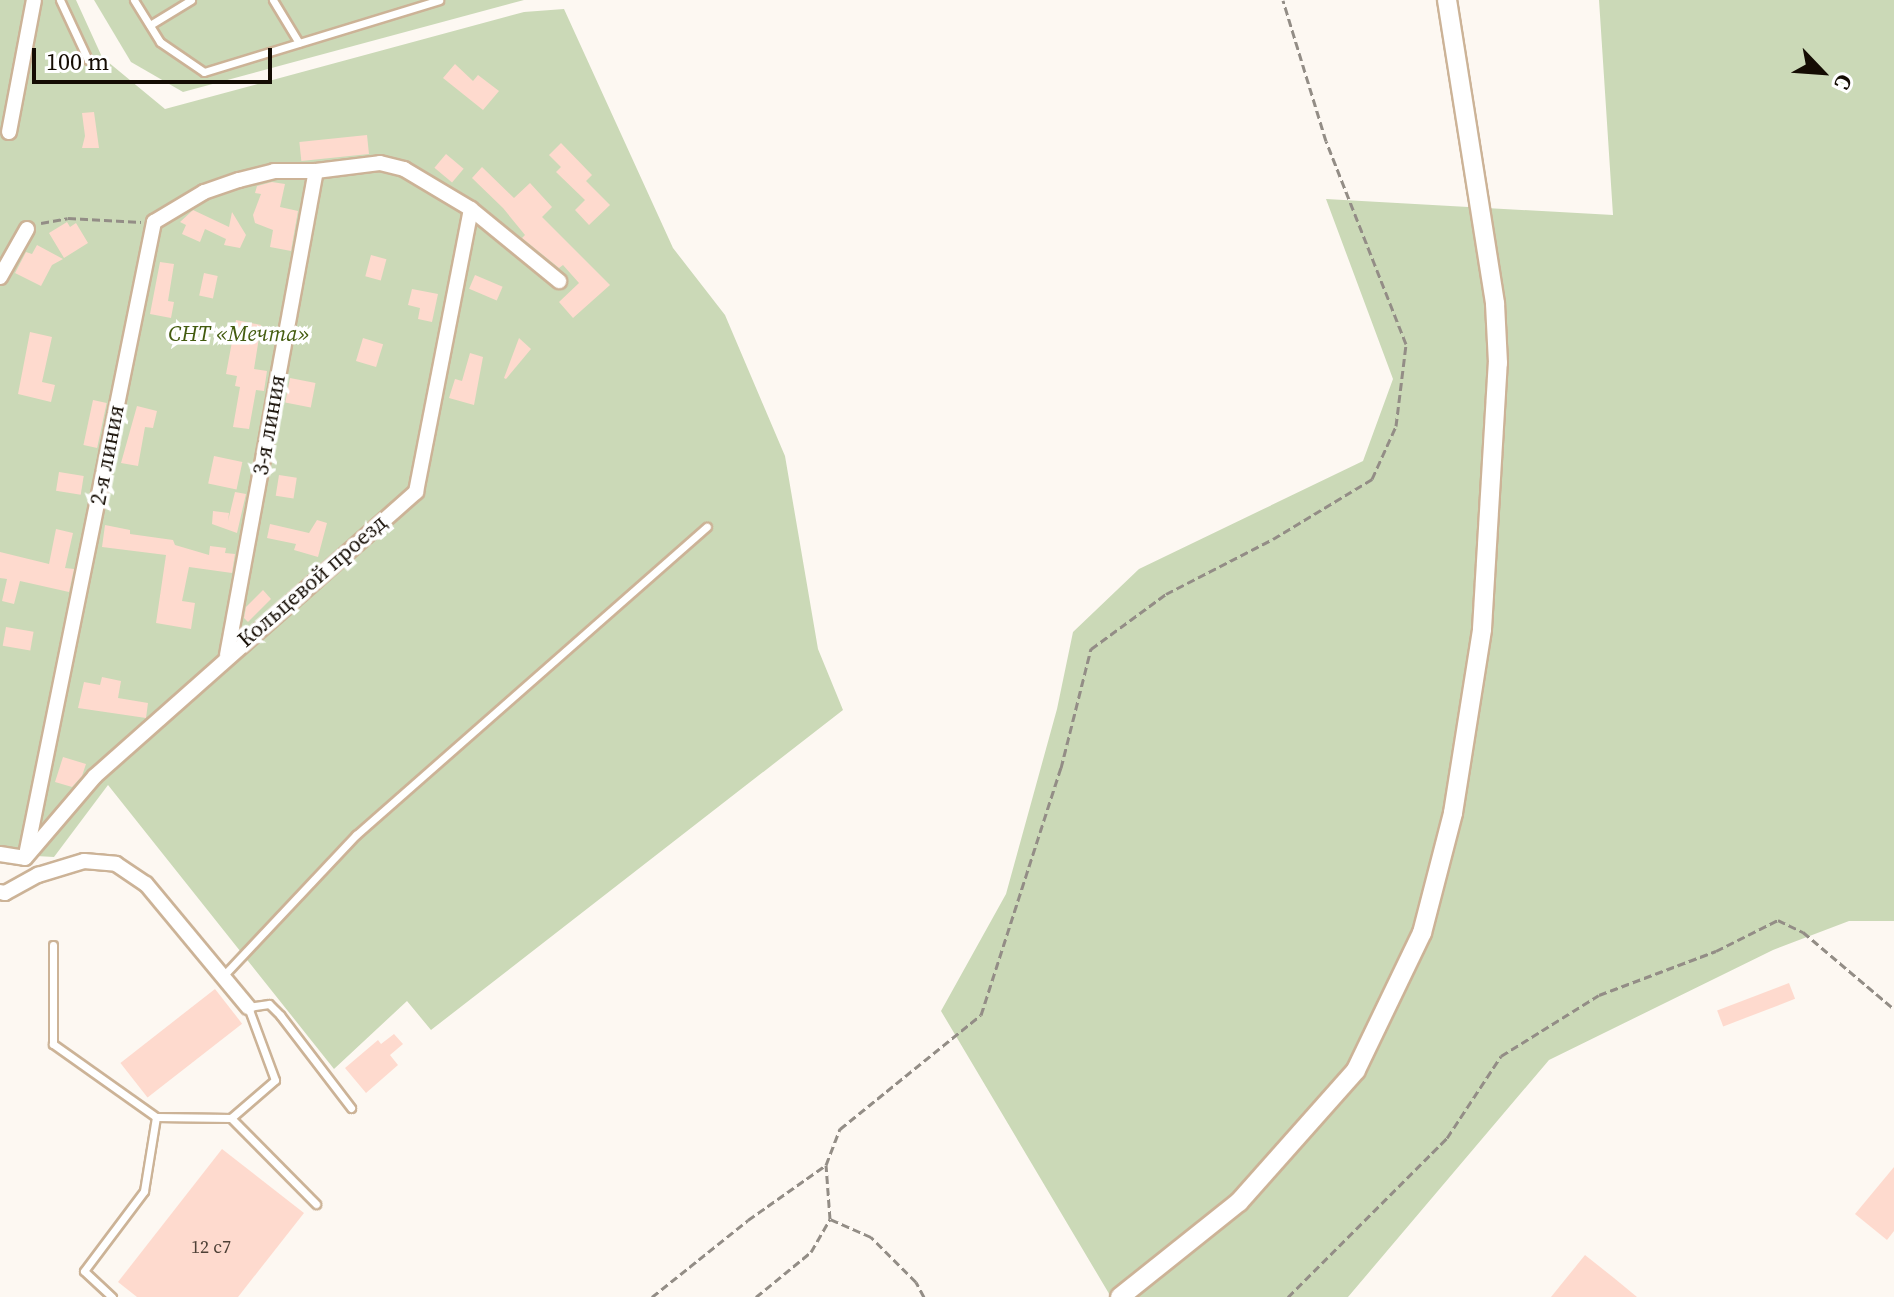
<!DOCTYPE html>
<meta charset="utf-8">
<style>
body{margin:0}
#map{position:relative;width:1894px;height:1297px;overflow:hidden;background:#fdf8f2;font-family:"Source Serif 4",serif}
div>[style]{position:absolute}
.green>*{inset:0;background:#cbd9b7}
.building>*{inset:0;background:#fedace;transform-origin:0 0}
.path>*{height:3px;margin-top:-1.5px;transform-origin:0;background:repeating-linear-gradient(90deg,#938d86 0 8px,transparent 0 12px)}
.roads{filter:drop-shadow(2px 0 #ccb397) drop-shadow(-2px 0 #ccb397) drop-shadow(0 2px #ccb397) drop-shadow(0 -2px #ccb397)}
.lane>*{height:7px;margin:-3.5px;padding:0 3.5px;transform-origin:3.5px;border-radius:3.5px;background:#fff}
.street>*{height:14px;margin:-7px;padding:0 7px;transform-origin:7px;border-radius:7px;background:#fff}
.secondary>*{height:18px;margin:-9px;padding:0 9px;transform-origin:9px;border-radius:9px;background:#fff}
span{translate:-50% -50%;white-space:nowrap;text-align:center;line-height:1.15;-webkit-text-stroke:7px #fff;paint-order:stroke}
.number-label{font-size:18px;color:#4e4036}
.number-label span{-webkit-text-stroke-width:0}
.park-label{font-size:22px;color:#445c10;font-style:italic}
.street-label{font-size:22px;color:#140c03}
.north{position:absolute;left:1782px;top:32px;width:80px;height:80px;-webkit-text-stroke:6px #fff;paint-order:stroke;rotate:115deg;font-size:22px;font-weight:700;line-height:32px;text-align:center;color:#140c03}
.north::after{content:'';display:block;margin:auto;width:28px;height:36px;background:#140c03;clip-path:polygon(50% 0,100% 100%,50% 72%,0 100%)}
.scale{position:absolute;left:32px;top:48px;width:240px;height:36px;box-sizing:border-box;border:4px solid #140c03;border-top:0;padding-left:10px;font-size:24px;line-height:28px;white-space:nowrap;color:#140c03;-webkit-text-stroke:6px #fff;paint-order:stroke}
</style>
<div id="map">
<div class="green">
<i style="clip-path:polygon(0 0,76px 0,102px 57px,165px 109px,524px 12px,564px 9px,673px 248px,725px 315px,785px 456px,818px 649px,843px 710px,431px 1030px,407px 1001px,334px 1069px,108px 785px,54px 857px,0 854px)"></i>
<i style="clip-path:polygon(94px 0,524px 0,183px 92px,131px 62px)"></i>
<i style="clip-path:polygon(1599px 0,1894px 0,1894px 921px,1849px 921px,1773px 950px,1549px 1060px,1348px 1297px,1111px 1297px,941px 1011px,1006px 894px,1057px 709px,1073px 632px,1139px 569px,1363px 461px,1393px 379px,1326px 199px,1613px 215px)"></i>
</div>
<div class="building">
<i style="clip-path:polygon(455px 64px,473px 81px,478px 75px,499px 91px,483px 110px,443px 78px)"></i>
<i style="clip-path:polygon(94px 112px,99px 148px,82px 148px,85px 136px,82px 113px)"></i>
<i style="left:367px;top:135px;width:19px;height:68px;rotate:84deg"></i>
<i style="clip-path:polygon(561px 143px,592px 175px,586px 181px,610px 205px,589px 225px,575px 210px,585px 200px,556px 172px,561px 167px,549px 155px)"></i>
<i style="left:446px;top:154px;width:23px;height:18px;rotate:40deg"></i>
<i style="clip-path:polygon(482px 167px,514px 198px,530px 183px,552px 207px,542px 217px,610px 285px,573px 318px,559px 302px,579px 283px,563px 265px,559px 268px,522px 238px,525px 235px,503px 208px,472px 178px)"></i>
<i style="clip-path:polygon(272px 182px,285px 184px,280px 207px,298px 211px,291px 251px,270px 247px,273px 230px,255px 223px,253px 215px,261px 194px,255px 193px,257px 186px)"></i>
<i style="clip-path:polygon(193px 210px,229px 227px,232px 212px,246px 235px,240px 248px,224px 245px,226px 239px,205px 229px,200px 242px,182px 234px,186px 225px,180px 222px)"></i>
<i style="clip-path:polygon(67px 222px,70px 227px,76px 223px,88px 243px,64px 258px,49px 233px)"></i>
<i style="clip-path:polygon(37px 245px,63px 259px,52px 265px,41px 286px,15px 273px,26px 252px,32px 254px)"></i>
<i style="left:371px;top:255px;width:16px;height:22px;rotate:15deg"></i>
<i style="clip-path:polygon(160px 262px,174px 264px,168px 301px,174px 302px,171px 318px,150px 314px)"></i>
<i style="left:204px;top:273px;width:14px;height:23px;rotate:12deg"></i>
<i style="left:475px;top:275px;width:30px;height:15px;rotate:23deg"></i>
<i style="clip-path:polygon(412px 289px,438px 294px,432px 322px,418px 319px,420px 308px,408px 305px)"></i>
<i style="clip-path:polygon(236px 320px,261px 325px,254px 369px,267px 371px,264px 391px,256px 390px,249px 429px,233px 427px,240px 387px,235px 386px,237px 376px,226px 374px)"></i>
<i style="clip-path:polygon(30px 332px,52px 337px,42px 382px,55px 385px,51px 402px,18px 394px)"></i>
<i style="left:363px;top:338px;width:21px;height:24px;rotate:17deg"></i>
<i style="clip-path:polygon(519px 338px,531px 349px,506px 379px,504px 378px)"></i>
<i style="clip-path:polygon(470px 353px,483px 357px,474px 405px,449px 398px,455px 379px,462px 381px)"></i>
<i style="left:290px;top:378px;width:26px;height:25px;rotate:11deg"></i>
<i style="left:93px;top:400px;width:14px;height:46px;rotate:12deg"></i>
<i style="clip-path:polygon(137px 406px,157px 411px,153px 428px,145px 427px,138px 466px,121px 463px)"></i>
<i style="left:214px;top:456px;width:29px;height:28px;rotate:12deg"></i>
<i style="left:59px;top:472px;width:25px;height:19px;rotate:9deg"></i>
<i style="left:279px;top:475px;width:18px;height:21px;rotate:9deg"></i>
<i style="clip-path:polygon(235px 492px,246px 494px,237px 533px,212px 524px,213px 511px,229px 513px,228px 521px)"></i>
<i style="clip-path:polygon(317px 520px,327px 523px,318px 557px,294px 550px,296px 544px,267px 538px,270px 524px,309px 533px)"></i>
<i style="clip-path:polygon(105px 525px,130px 530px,130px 534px,173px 540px,175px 545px,209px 555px,210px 546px,226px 548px,225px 553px,235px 554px,232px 573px,189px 567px,182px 601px,195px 603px,191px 629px,156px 623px,166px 555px,102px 547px)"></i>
<i style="clip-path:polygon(56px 529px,73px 533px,65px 568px,74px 569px,69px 592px,20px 581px,14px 604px,2px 601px,7px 579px,0 578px,0 552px,49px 564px)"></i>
<i style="clip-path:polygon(263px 590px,271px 599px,248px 622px,244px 618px,246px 607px)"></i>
<i style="left:6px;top:627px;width:28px;height:19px;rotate:10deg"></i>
<i style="clip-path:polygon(102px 677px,121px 681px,118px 698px,148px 703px,146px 718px,78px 708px,84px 682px,100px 685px)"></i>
<i style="clip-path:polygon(63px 757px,86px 764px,82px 776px,72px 787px,55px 782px)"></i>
<i style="left:1789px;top:983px;width:17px;height:77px;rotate:69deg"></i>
<i style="left:215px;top:989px;width:44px;height:120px;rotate:52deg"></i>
<i style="clip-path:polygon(394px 1034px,403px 1044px,390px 1055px,398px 1065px,366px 1093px,345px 1068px,378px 1040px,381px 1044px)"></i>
<i style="clip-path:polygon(222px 1149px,304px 1213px,238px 1297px,137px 1297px,118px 1282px)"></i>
<i style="clip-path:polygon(1894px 1167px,1894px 1231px,1887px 1240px,1855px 1214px)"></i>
<i style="clip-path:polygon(1585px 1255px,1614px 1278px,1637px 1297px,1551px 1297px)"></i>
</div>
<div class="path">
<i style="left:41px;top:223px;width:27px;rotate:-10deg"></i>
<i style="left:68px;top:218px;width:73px;rotate:3.1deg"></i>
<i style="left:652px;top:1297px;width:123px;rotate:-38.7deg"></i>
<i style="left:748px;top:1220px;width:95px;rotate:-35.2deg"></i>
<i style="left:756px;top:1297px;width:71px;rotate:-39.3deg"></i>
<i style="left:811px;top:1252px;width:38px;rotate:-60deg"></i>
<i style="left:924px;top:1297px;width:17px;rotate:-118deg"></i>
<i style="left:916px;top:1282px;width:64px;rotate:-135deg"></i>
<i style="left:871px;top:1237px;width:45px;rotate:-156.3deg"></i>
<i style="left:830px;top:1219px;width:54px;rotate:-94.2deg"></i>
<i style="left:826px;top:1165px;width:39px;rotate:-69deg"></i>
<i style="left:840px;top:1129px;width:181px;rotate:-39deg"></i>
<i style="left:981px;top:1015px;width:260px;rotate:-72.1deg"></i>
<i style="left:1061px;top:768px;width:123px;rotate:-75.9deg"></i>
<i style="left:1091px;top:649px;width:93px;rotate:-36.3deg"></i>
<i style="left:1166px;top:594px;width:120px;rotate:-27.2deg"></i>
<i style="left:1273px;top:539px;width:116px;rotate:-31.2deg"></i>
<i style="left:1372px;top:479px;width:58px;rotate:-65.6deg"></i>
<i style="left:1396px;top:426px;width:83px;rotate:-83deg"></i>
<i style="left:1406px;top:344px;width:218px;rotate:-111.5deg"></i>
<i style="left:1326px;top:141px;width:147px;rotate:-107deg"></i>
<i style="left:1288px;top:1297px;width:225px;rotate:-45deg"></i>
<i style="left:1447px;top:1138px;width:98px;rotate:-56.6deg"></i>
<i style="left:1501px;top:1056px;width:115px;rotate:-31.9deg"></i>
<i style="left:1599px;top:995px;width:125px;rotate:-20.6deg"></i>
<i style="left:1716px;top:951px;width:69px;rotate:-26.6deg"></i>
<i style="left:1778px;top:920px;width:28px;rotate:26deg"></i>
<i style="left:1803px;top:932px;width:119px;rotate:40.2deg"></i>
</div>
<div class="roads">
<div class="lane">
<i style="left:60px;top:0;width:66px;rotate:65deg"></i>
<i style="left:134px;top:0;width:49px;rotate:58.2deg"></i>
<i style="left:160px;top:42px;width:53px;rotate:34.3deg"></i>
<i style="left:204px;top:72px;width:246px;rotate:-17deg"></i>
<i style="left:273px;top:0;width:50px;rotate:58.8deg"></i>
<i style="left:150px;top:25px;width:48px;rotate:-31.4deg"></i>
<i style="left:53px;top:945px;width:99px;rotate:90deg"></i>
<i style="left:53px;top:1044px;width:126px;rotate:35.3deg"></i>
<i style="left:223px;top:976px;width:194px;rotate:-46.7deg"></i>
<i style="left:356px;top:835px;width:467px;rotate:-41.3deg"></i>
<i style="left:231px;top:1118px;width:121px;rotate:45.3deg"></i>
<i style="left:112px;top:1297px;width:38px;rotate:-137deg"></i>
<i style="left:84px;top:1271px;width:100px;rotate:-53.1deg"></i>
<i style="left:144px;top:1191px;width:75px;rotate:-80.8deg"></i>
<i style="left:156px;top:1117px;width:75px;rotate:0.8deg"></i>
<i style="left:231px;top:1118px;width:58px;rotate:-40.8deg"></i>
<i style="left:275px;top:1080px;width:78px;rotate:-110.3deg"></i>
<i style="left:248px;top:1007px;width:21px;rotate:-8deg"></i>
<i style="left:269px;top:1004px;width:16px;rotate:45deg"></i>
<i style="left:280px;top:1015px;width:117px;rotate:52.6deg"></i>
</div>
<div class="street">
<i style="left:9px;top:132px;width:134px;rotate:-79.3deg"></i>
<i style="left:0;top:277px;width:55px;rotate:-60.6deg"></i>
<i style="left:227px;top:655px;width:492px;rotate:-79.6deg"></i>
<i style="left:316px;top:171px;width:64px;rotate:-7.1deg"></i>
<i style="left:380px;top:163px;width:25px;rotate:14deg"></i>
<i style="left:404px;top:169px;width:78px;rotate:30.8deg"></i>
<i style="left:471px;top:209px;width:114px;rotate:39.3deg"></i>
<i style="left:0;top:854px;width:25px;rotate:9deg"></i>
<i style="left:25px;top:858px;width:108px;rotate:-49.5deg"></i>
<i style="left:95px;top:776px;width:429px;rotate:-41.5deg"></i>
<i style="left:416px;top:492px;width:288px;rotate:-79deg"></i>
<i style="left:26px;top:855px;width:646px;rotate:-78.57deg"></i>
<i style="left:154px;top:222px;width:58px;rotate:-31deg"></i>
<i style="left:204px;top:192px;width:37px;rotate:-19deg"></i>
<i style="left:239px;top:180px;width:36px;rotate:-14deg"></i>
<i style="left:274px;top:171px;width:42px"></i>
<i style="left:0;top:892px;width:5px;rotate:11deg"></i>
<i style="left:5px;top:893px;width:38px;rotate:-29deg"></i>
<i style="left:38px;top:875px;width:48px;rotate:-16.9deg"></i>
<i style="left:84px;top:861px;width:32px;rotate:5deg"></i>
<i style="left:116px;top:864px;width:36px;rotate:34deg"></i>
<i style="left:146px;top:884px;width:160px;rotate:50.3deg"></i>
</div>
<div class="secondary">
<i style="left:1120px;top:1297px;width:152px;rotate:-38.6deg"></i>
<i style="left:1239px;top:1202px;width:176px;rotate:-48.4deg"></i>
<i style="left:1356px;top:1070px;width:152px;rotate:-64.3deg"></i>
<i style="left:1422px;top:933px;width:124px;rotate:-75.5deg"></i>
<i style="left:1453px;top:813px;width:186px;rotate:-81deg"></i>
<i style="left:1482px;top:629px;width:266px;rotate:-86.6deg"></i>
<i style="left:1498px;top:363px;width:60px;rotate:-92.9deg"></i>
<i style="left:1495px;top:303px;width:307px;rotate:-99deg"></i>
</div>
</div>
<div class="number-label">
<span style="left:211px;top:1247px">12 с7</span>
</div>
<div class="park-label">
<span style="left:239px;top:334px">СНТ «Мечта»</span>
</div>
<div class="street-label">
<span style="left:269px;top:425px;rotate:-80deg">3-я линия</span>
<span style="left:107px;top:455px;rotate:-79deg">2-я линия</span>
<span style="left:312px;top:581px;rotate:-41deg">Кольцевой проезд</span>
</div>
<div class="north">С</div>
<div class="scale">100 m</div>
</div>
